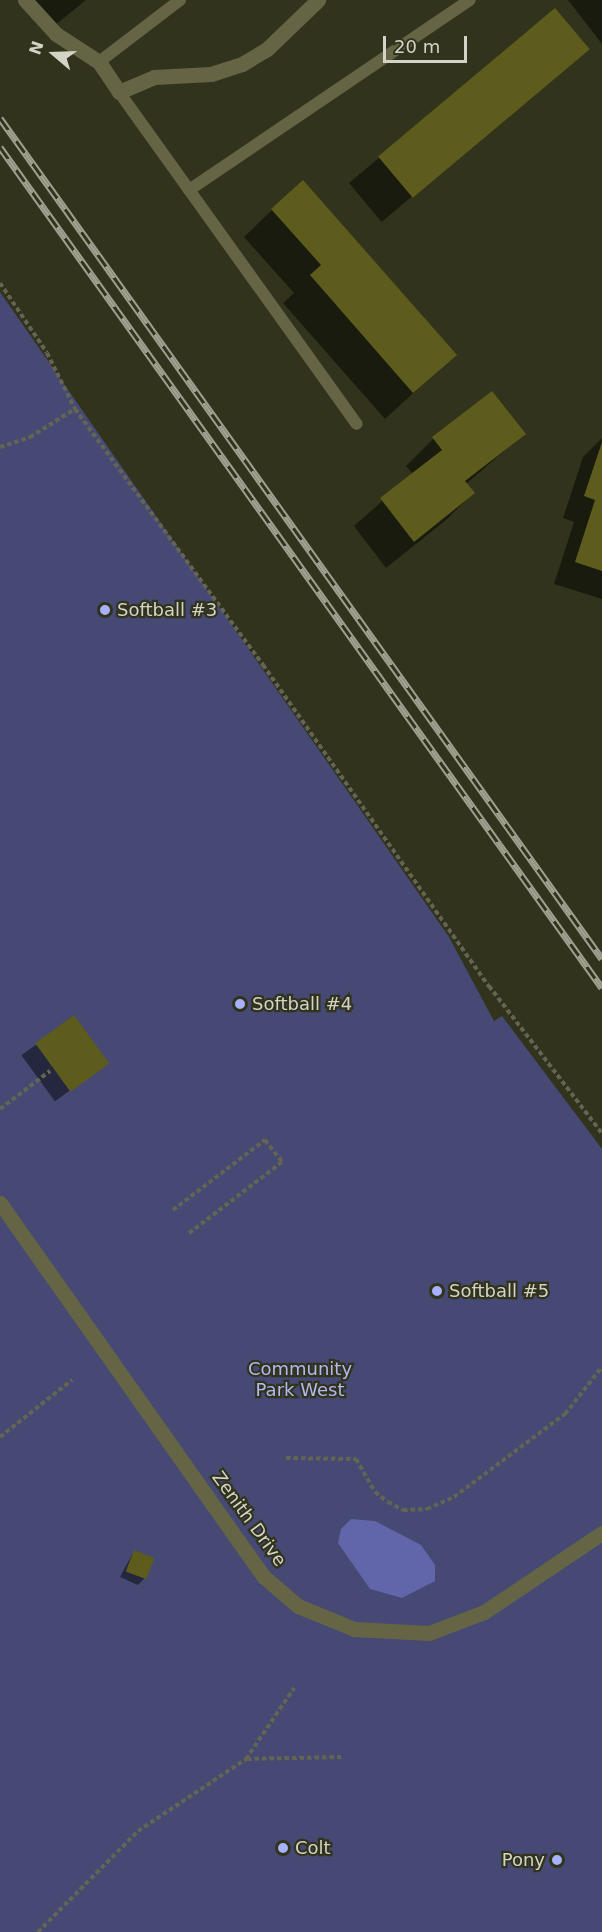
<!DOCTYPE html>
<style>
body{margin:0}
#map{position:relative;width:602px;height:1932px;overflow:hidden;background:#32331d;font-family:"DejaVu Sans",sans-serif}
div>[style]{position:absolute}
.green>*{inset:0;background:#454973}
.water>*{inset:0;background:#6066a9}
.shadow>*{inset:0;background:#0007;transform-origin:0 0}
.building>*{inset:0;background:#5d5c1c;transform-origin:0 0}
.path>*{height:4px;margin-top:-2px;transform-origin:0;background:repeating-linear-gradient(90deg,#636451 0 4.5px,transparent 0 7.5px)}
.lane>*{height:12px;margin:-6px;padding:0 6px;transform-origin:6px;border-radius:6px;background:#656545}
.street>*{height:15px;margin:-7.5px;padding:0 7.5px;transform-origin:7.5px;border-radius:7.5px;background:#656545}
.rail>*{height:7px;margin-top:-3.5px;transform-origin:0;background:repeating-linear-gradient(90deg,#32331d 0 14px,#a0a090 0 28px);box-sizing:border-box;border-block:2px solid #a0a090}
.dots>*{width:16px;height:16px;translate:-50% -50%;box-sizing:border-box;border:3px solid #32331d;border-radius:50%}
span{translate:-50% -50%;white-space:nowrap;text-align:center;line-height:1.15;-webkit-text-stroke:4.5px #32331d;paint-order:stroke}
.poi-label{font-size:18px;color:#d3d3c6}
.left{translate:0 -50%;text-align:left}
.right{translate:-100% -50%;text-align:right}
.park-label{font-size:18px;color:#b1b9f2}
.street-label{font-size:18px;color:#d3d3c6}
.north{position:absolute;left:24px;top:24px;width:60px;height:60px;-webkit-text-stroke:4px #32331d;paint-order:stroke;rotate:289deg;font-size:16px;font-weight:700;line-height:24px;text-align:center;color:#d3d3c6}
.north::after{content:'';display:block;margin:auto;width:21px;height:27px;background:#d3d3c6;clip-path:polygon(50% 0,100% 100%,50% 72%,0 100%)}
.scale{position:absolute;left:383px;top:36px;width:84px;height:27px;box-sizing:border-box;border:3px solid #d3d3c6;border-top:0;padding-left:8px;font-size:18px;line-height:21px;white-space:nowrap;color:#d3d3c6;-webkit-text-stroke:4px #32331d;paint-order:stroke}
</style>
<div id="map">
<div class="green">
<i style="clip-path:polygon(0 292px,449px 937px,494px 1021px,502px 1016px,602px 1149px,602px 1932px,0 1932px)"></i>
</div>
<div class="water">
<i style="clip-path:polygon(351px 1519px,375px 1521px,421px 1545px,435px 1565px,435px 1581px,402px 1598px,370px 1589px,338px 1543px,341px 1529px)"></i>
</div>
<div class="shadow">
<i style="clip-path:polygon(31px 0,86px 0,53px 27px)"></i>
<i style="clip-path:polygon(568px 0,602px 0,602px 44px)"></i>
<i style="left:555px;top:10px;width:51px;height:269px;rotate:50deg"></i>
<i style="clip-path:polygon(272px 210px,455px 355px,385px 419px,283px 303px,294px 293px,244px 237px)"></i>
<i style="clip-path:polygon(524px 434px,466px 484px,473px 493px,446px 520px,386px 568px,354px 526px,413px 474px,406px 466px,433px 439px)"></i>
<i style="clip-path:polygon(602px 438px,602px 599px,554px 584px,574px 522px,563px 518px,583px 457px)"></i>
<i style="left:74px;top:1017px;width:57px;height:65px;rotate:54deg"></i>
<i style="clip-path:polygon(134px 1551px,144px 1579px,138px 1585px,120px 1577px)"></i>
</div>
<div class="building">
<i style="left:555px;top:8px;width:54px;height:231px;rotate:50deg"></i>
<i style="clip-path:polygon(303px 180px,457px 355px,413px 393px,310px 275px,321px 265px,271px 209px)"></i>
<i style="clip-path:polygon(492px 391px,526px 434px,465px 481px,475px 493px,414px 542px,380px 498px,442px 450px,432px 437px)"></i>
<i style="clip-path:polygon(602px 442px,602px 571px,575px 562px,595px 500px,584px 496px)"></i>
<i style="left:74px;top:1015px;width:60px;height:48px;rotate:54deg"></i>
<i style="left:134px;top:1550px;width:22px;height:23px;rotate:21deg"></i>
</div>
<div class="path">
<i style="left:0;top:283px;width:84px;rotate:56.1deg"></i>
<i style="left:47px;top:353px;width:63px;rotate:63.4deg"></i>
<i style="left:75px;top:409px;width:318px;rotate:53.7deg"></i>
<i style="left:263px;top:665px;width:393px;rotate:54.9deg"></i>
<i style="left:489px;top:986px;width:185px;rotate:52.5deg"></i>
<i style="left:0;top:447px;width:32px;rotate:-18deg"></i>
<i style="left:30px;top:437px;width:53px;rotate:-31.9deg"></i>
<i style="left:0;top:1109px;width:63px;rotate:-37.2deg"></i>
<i style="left:173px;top:1210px;width:116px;rotate:-37.3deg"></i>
<i style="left:265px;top:1140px;width:28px;rotate:52deg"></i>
<i style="left:282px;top:1162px;width:117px;rotate:142.6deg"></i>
<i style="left:0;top:1437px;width:92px;rotate:-38.4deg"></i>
<i style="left:286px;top:1458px;width:70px;rotate:0.8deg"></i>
<i style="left:356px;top:1459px;width:38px;rotate:60deg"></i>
<i style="left:375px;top:1492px;width:16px;rotate:38deg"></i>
<i style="left:388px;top:1502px;width:17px;rotate:28deg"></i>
<i style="left:403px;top:1510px;width:24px;rotate:-2deg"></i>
<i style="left:427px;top:1509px;width:30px;rotate:-24deg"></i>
<i style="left:454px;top:1497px;width:139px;rotate:-36.8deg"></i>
<i style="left:565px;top:1414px;width:60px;rotate:-51.8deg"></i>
<i style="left:247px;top:1759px;width:97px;rotate:-1.2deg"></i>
<i style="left:38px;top:1932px;width:142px;rotate:-45.3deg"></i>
<i style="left:138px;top:1831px;width:130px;rotate:-33.7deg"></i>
<i style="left:246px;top:1759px;width:86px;rotate:-55.9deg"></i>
</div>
<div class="lane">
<i style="left:99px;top:62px;width:102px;rotate:-37.4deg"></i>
<i style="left:119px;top:92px;width:408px;rotate:54.4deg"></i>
<i style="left:189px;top:190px;width:339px;rotate:-34.1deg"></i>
</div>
<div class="street">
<i style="left:25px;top:0;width:46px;rotate:47.6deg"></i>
<i style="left:56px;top:34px;width:51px;rotate:33.1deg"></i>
<i style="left:99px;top:62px;width:36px;rotate:56deg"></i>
<i style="left:119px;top:92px;width:38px;rotate:-23deg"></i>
<i style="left:154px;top:77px;width:57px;rotate:-3deg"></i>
<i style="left:211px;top:74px;width:33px;rotate:-18deg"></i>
<i style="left:242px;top:64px;width:29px;rotate:-31deg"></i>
<i style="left:267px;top:49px;width:71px;rotate:-43.9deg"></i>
<i style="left:0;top:1203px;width:456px;rotate:54.8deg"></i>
<i style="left:263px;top:1576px;width:46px;rotate:40.6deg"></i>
<i style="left:298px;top:1606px;width:61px;rotate:22.3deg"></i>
<i style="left:354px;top:1629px;width:75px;rotate:3.1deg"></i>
<i style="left:429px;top:1633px;width:59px;rotate:-20.9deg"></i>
<i style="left:484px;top:1612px;width:142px;rotate:-33.8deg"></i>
</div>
<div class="rail">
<i style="left:0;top:118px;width:1034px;rotate:54.4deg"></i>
<i style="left:0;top:147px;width:1034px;rotate:54.4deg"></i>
</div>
<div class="dots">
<i style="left:105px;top:610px;background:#a7b1fc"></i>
<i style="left:240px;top:1004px;background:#a7b1fc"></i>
<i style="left:437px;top:1291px;background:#a7b1fc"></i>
<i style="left:283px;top:1848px;background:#a7b1fc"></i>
<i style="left:557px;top:1860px;background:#a7b1fc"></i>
</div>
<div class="poi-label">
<span class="left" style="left:117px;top:610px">Softball #3</span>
<span class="left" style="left:252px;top:1004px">Softball #4</span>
<span class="left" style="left:449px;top:1291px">Softball #5</span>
<span class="left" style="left:295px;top:1848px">Colt</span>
<span class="right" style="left:545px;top:1860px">Pony</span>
</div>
<div class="park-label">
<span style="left:300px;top:1380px">Community<br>Park West</span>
</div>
<div class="street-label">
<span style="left:249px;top:1519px;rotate:54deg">Zenith Drive</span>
</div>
<div class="north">N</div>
<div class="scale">20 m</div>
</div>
